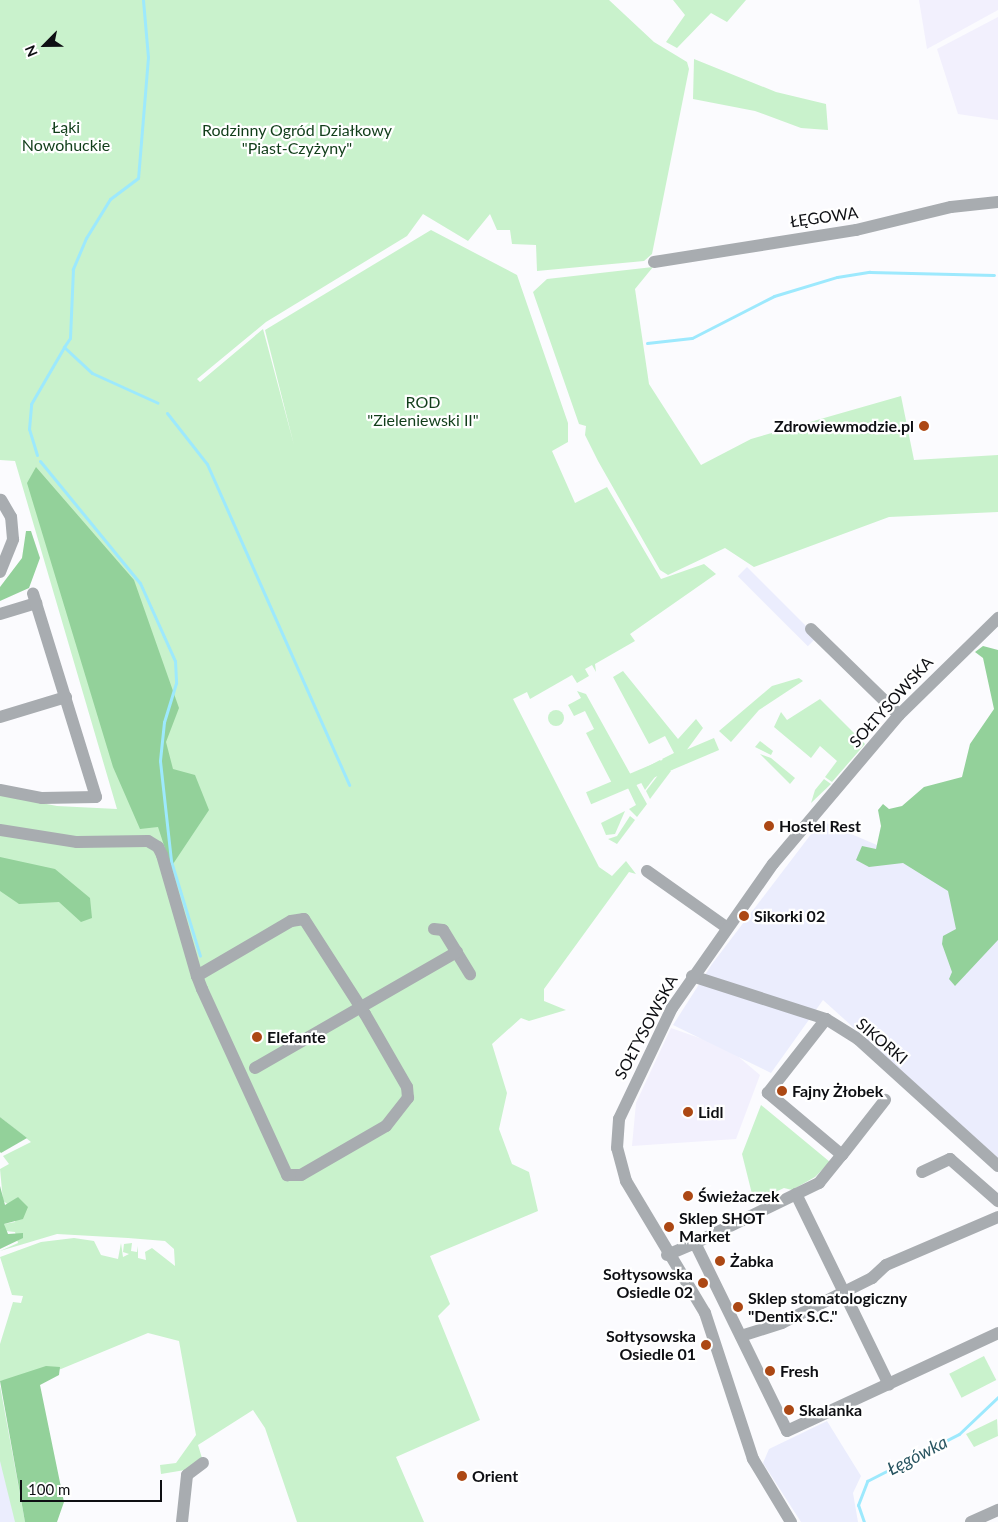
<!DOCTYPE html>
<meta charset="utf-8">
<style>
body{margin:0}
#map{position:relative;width:998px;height:1522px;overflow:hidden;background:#fbfbfe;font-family:Lato,sans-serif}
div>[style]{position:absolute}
.commercial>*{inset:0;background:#f2f0fd}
.built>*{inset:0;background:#ebedfd;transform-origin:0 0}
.green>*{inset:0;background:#c9f2cc;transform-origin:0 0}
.round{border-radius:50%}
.forest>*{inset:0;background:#93d19a}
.stream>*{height:3px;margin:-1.5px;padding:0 1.5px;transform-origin:1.5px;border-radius:1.5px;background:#9de9fd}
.minor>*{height:12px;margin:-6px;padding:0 6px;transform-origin:6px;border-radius:6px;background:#a8acb0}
.dots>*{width:14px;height:14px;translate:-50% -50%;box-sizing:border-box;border:2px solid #fff;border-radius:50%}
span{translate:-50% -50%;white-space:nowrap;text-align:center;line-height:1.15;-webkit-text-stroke:4.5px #fff;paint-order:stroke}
.park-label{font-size:16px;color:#113e1a}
.street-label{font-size:16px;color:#0e0f13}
.poi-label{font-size:16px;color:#0e0f13;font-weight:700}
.right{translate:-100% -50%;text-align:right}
.left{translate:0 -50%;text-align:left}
.water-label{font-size:18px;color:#2a5662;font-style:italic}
.north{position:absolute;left:20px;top:20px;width:50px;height:50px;-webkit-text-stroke:4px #fff;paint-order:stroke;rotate:247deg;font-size:14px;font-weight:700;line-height:20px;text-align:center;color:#0e0f13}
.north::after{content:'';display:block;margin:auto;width:18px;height:22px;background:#0e0f13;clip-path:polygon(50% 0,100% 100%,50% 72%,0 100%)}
.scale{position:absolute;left:20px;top:1480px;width:142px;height:22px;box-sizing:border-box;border:2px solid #0e0f13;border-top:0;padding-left:6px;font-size:15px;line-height:18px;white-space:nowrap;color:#0e0f13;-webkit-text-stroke:4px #fff;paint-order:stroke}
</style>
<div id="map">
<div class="commercial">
<i style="clip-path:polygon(919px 0,998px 0,998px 10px,927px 49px)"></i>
<i style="clip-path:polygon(998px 17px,998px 120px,958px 114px,937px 49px)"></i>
<i style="clip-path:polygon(671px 1028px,728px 1048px,760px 1075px,736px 1139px,632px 1146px,636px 1103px)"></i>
</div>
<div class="built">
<i style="left:747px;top:567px;width:99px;height:13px;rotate:45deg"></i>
<i style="clip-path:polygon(821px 821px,998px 897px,998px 1158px,823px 1000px,771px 1073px,673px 1025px,712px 964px)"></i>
<i style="clip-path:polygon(0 1386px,25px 1522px,0 1522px)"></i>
<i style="clip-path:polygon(827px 1421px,861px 1476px,853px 1493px,858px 1522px,801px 1522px,763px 1463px,769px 1449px)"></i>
</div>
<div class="green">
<i style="clip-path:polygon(0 0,609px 0,654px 42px,687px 62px,689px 69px,652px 254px,644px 261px,537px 271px,536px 245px,512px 244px,510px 230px,497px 230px,490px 214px,468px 241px,423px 214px,407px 236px,266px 322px,197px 379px,200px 382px,263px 329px,294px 445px,265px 330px,431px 230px,517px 275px,568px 423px,568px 442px,552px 451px,575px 503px,607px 487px,661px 579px,704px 564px,716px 574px,630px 634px,635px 641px,595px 664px,596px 672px,592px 665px,585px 669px,589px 676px,577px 683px,572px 675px,530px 699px,527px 692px,513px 699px,599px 867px,612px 876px,626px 861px,636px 874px,629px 872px,544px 989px,544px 1001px,566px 1010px,529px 1021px,521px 1018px,492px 1044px,507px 1093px,499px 1129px,512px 1164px,529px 1172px,538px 1211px,430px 1256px,450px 1304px,438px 1316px,480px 1420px,396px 1457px,424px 1522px,297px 1522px,265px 1428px,253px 1410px,198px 1445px,202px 1458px,185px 1470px,161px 1474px,160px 1465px,176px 1463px,196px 1435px,179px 1341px,148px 1333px,61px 1369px,0 1381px,0 1344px,13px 1302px,21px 1303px,23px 1296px,12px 1295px,0 1257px,41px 1242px,74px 1238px,94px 1241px,101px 1255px,118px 1259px,121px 1243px,123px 1257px,129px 1254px,123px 1252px,124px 1244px,132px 1243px,131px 1251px,137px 1252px,138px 1246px,138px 1258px,146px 1260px,145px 1252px,152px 1248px,175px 1266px,174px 1249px,165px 1241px,128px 1238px,57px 1234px,0 1251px,18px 1243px,15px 1232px,5px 1231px,4px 1224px,15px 1222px,18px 1197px,9px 1205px,3px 1201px,0 1169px,9px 1164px,3px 1156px,31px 1142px,0 1117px,0 795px,57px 806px,117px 809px,15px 461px,0 460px)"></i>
<i style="clip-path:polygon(673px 0,746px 0,727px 22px,711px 13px,677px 48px,666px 42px,685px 15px)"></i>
<i style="clip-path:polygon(694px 59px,776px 92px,826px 104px,828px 130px,801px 128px,755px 111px,693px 99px)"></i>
<i style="clip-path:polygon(653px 267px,635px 289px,649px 384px,701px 465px,751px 439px,901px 396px,914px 460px,998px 455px,998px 512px,889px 517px,754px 567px,725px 548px,668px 575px,660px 570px,598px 461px,585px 435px,586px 426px,579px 424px,533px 292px,547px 279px)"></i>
<i style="clip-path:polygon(623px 671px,678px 739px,696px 719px,703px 728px,672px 770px,662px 759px,674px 753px,665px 736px,649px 744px,613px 677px)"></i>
<i style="clip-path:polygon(799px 678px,803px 681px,759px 710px,731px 742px,719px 731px,772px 686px)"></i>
<i style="clip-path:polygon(577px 691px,586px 694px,647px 804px,637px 817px,629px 809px,636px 805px,627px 786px,616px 791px,586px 733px,594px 729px,585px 711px,574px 716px,568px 705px,581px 698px)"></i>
<i style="clip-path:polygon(820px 699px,865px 744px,832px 782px,825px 777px,837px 761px,820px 746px,811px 758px,774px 727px,781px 712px,787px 720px)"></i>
<i class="round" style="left:548px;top:710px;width:16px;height:16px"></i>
<i style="left:714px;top:738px;width:13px;height:139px;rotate:67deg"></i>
<i style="clip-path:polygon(760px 741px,773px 751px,771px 755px,755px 747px)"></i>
<i style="clip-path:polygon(760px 754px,771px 758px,795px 778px,790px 784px)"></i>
<i style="clip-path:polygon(660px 760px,664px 765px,645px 790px,636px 773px)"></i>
<i style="clip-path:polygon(665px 766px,671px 771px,650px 799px,646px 791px)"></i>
<i style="clip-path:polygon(824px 779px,831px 784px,811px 803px,815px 790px)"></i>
<i style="clip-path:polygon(625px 811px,615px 834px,606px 835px,601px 823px)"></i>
<i style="clip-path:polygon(630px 816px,635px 820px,617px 844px,608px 839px,617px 836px)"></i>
<i style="clip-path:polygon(761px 1105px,830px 1162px,815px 1177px,792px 1190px,784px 1188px,754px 1202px,742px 1154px)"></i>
<i style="left:984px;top:1356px;width:27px;height:39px;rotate:63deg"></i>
<i style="clip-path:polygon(0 1386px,25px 1522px,15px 1522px,0 1461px)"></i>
<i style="clip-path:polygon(997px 1419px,998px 1436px,974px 1447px,966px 1434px)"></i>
</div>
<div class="forest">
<i style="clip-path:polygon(36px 467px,134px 580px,179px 708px,166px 742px,173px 769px,195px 775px,209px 810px,171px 867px,158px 827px,140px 829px,113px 767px,27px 483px)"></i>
<i style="clip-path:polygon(26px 531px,31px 531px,40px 558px,29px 588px,0 601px,0 587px,22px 558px)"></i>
<i style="clip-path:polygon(983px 646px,998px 650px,998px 940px,955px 986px,949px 979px,952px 972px,942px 944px,943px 936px,956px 929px,948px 891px,903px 863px,869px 867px,856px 860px,862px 846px,876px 849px,881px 826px,878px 810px,883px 804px,889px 809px,902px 806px,924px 787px,962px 777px,970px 744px,994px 709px,983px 658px,975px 652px)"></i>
<i style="clip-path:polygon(0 857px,55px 869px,90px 898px,92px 918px,81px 922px,59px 902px,19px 904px,0 891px)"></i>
<i style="clip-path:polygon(0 1117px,27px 1138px,1px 1153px,0 1152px)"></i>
<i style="clip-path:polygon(0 1186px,5px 1205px,18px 1197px,28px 1207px,23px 1219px,4px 1224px,8px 1234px,23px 1233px,23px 1238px,0 1249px)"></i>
<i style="clip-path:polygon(46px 1366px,60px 1367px,59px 1375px,40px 1385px,64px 1502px,57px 1522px,25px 1522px,0 1381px)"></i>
</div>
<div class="stream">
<i style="left:143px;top:0;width:57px;rotate:85deg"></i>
<i style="left:148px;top:57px;width:121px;rotate:94.7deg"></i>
<i style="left:138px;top:178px;width:35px;rotate:143deg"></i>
<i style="left:110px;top:199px;width:46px;rotate:121.6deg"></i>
<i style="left:86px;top:238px;width:34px;rotate:113deg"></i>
<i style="left:73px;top:269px;width:69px;rotate:92.5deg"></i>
<i style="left:70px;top:338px;width:11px;rotate:124deg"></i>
<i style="left:64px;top:347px;width:38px;rotate:43deg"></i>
<i style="left:92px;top:373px;width:72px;rotate:24.4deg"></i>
<i style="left:647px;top:343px;width:45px;rotate:-6.3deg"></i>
<i style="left:692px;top:338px;width:92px;rotate:-27.1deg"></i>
<i style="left:774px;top:296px;width:66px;rotate:-16.8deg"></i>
<i style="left:837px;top:277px;width:33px;rotate:-9deg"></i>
<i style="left:870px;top:272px;width:124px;rotate:1.4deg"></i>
<i style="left:167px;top:413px;width:65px;rotate:51.9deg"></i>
<i style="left:207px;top:464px;width:351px;rotate:66.1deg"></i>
<i style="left:37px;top:455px;width:27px;rotate:-107deg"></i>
<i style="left:29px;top:429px;width:25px;rotate:-85deg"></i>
<i style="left:31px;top:404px;width:66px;rotate:-59.9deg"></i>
<i style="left:40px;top:461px;width:158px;rotate:50.7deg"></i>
<i style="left:140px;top:583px;width:85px;rotate:65.8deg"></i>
<i style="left:175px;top:661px;width:22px;rotate:87deg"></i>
<i style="left:176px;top:683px;width:41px;rotate:107.1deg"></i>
<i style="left:164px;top:722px;width:39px;rotate:96deg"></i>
<i style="left:160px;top:761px;width:101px;rotate:83.7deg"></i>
<i style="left:171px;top:861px;width:99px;rotate:73deg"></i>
<i style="left:864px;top:1522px;width:18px;rotate:-109deg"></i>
<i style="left:858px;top:1505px;width:26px;rotate:-69deg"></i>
<i style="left:867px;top:1481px;width:103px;rotate:-27.1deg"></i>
<i style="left:959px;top:1434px;width:54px;rotate:-43.5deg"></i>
</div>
<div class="minor">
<i style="left:654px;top:262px;width:205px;rotate:-9deg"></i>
<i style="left:856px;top:230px;width:98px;rotate:-13.6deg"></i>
<i style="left:951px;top:207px;width:47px;rotate:-6.1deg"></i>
<i style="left:0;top:572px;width:35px;rotate:-68deg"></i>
<i style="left:13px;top:539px;width:22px;rotate:-95deg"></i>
<i style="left:11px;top:517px;width:20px;rotate:-120deg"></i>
<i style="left:0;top:614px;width:38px;rotate:-17deg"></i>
<i style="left:811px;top:629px;width:123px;rotate:44.3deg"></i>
<i style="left:0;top:717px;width:69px;rotate:-16.9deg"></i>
<i style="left:0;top:790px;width:43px;rotate:10.8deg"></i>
<i style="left:42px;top:798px;width:54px;rotate:-1.1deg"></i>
<i style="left:96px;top:797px;width:213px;rotate:-107.2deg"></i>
<i style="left:0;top:830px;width:78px;rotate:8.9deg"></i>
<i style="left:77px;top:842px;width:71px;rotate:-0.8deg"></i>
<i style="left:148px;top:841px;width:12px;rotate:31deg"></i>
<i style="left:158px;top:847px;width:9px;rotate:63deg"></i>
<i style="left:162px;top:855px;width:126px;rotate:73.9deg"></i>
<i style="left:197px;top:976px;width:14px;rotate:69deg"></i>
<i style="left:202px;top:989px;width:205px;rotate:65.4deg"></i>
<i style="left:287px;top:1175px;width:14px"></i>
<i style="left:301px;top:1175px;width:98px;rotate:-30deg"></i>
<i style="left:386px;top:1126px;width:36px;rotate:-52deg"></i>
<i style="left:408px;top:1098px;width:11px;rotate:-95deg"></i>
<i style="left:407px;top:1087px;width:84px;rotate:-119.9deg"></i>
<i style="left:365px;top:1014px;width:113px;rotate:-122.7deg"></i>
<i style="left:304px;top:919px;width:13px;rotate:171deg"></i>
<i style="left:291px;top:921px;width:109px;rotate:149.7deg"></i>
<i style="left:647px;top:871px;width:97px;rotate:35.3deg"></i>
<i style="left:434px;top:929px;width:9px;rotate:6deg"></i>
<i style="left:443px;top:930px;width:52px;rotate:58.5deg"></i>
<i style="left:692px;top:976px;width:141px;rotate:17.8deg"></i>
<i style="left:826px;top:1019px;width:38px;rotate:32deg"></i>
<i style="left:858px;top:1039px;width:189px;rotate:42.2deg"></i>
<i style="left:255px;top:1068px;width:233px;rotate:-29.9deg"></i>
<i style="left:842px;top:1155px;width:70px;rotate:-52deg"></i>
<i style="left:922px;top:1172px;width:31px;rotate:-25deg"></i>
<i style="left:950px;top:1159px;width:64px;rotate:41.2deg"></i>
<i style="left:796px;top:1194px;width:212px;rotate:64deg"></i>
<i style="left:695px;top:1243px;width:138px;rotate:-25.8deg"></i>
<i style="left:819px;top:1183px;width:36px;rotate:-51deg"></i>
<i style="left:842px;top:1155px;width:97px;rotate:-140deg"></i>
<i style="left:768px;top:1093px;width:94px;rotate:-51.9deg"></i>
<i style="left:667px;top:1255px;width:30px;rotate:-23deg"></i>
<i style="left:695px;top:1243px;width:209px;rotate:63.9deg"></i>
<i style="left:787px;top:1431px;width:233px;rotate:-24.9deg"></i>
<i style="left:741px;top:1336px;width:43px;rotate:-17.6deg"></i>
<i style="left:782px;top:1323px;width:101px;rotate:-26.6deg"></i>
<i style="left:872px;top:1278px;width:19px;rotate:-43deg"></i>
<i style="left:886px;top:1265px;width:122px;rotate:-23.2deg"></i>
<i style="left:182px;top:1522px;width:47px;rotate:-83.9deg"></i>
<i style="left:187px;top:1475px;width:20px;rotate:-37deg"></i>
<i style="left:791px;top:1522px;width:74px;rotate:-121.1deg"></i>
<i style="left:753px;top:1459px;width:154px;rotate:-108.2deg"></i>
<i style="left:705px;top:1313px;width:154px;rotate:-120.9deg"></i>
<i style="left:626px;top:1181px;width:34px;rotate:-105deg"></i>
<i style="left:617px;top:1148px;width:29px;rotate:-86deg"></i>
<i style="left:619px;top:1119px;width:123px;rotate:-64.5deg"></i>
<i style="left:672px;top:1008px;width:176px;rotate:-55deg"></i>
<i style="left:773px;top:864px;width:195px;rotate:-49.8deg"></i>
<i style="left:899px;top:715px;width:139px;rotate:-44.4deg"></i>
<i style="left:971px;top:1522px;width:30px;rotate:-24deg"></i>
</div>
<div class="dots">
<i style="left:924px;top:426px;background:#ac4814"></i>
<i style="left:769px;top:826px;background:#ac4814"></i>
<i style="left:744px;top:916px;background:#ac4814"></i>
<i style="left:257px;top:1037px;background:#ac4814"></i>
<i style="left:782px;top:1091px;background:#ac4814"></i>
<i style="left:688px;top:1112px;background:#ac4814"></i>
<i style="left:688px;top:1196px;background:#ac4814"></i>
<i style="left:669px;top:1227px;background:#ac4814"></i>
<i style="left:720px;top:1261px;background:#ac4814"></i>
<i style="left:703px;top:1283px;background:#ac4814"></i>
<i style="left:738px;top:1307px;background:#ac4814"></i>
<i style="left:706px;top:1345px;background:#ac4814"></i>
<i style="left:770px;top:1371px;background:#ac4814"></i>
<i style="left:789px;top:1410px;background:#ac4814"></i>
<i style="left:462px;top:1476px;background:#ac4814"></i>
</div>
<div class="park-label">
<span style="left:66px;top:136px">Łąki<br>Nowohuckie</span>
<span style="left:297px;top:139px">Rodzinny Ogród Działkowy<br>"Piast-Czyżyny"</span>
<span style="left:423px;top:411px">ROD<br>"Zieleniewski II"</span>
</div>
<div class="street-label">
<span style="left:824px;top:217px;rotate:-8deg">ŁĘGOWA</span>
<span style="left:891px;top:702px;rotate:-48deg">SOŁTYSOWSKA</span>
<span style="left:646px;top:1027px;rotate:-62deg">SOŁTYSOWSKA</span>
<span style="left:882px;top:1041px;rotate:40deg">SIKORKI</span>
</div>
<div class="poi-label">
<span class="right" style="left:914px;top:426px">Zdrowiewmodzie.pl</span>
<span class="left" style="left:779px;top:826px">Hostel Rest</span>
<span class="left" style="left:754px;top:916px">Sikorki 02</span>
<span class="left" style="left:267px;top:1037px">Elefante</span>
<span class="left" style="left:792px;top:1091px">Fajny Żłobek</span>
<span class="left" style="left:698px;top:1112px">Lidl</span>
<span class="left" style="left:698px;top:1196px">Świeżaczek</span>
<span class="left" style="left:679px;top:1227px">Sklep SHOT<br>Market</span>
<span class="left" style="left:730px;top:1261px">Żabka</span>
<span class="right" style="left:693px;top:1283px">Sołtysowska<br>Osiedle 02</span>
<span class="left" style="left:748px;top:1307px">Sklep stomatologiczny<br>"Dentix S.C."</span>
<span class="right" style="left:696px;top:1345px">Sołtysowska<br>Osiedle 01</span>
<span class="left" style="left:780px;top:1371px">Fresh</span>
<span class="left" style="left:799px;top:1410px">Skalanka</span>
<span class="left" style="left:472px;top:1476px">Orient</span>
</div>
<div class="water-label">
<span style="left:917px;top:1455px;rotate:-27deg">Łęgówka</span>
</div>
<div class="north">N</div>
<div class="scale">100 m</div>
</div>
